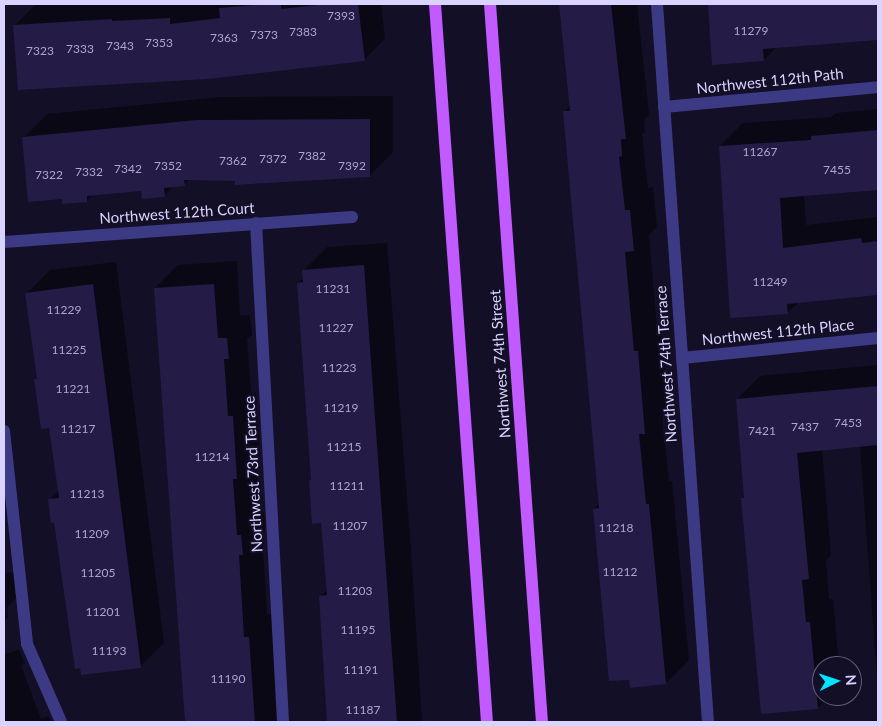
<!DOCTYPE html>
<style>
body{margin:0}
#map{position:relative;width:882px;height:726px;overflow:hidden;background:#130f26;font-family:Lato,sans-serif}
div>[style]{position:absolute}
.shadow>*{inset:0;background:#0007}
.building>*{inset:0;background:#241b47}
.street>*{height:12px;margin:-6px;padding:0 6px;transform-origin:6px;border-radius:6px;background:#3d3a85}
.primary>*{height:12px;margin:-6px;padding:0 6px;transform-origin:6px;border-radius:6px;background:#c25bff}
span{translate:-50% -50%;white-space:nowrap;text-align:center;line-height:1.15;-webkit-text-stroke:4px #130f26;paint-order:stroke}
.number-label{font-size:12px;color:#aca6d1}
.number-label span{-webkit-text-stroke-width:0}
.street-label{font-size:15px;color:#d9d4ff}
.frame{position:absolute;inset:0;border:5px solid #d9d4ff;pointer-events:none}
.north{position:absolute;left:812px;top:656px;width:50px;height:50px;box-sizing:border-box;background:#130f26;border:1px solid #625e7d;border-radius:50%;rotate:86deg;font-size:14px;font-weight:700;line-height:20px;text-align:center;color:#d9d4ff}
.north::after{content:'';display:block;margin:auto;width:18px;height:22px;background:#00e5ff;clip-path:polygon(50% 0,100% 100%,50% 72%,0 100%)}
</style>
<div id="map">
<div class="shadow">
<i style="clip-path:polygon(36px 4px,381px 4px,385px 39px,364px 60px,15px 25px)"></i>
<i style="clip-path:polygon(560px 4px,637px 4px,649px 114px,644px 120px,645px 132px,642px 134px,648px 188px,653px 187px,657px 226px,649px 235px,657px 328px,661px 328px,668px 409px,662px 415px,669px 481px,672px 481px,689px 660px,666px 683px,594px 509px,600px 503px,564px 112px,571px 105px)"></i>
<i style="clip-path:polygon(709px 4px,878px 4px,878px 39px,777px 47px,764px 60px,713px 64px)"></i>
<i style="clip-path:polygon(393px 96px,393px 152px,370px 175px,190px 179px,184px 185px,174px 186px,164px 196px,142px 189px,93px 194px,87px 201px,63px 198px,24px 137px,47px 114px,221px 97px)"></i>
<i style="clip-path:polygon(878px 109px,878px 189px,804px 195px,806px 225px,878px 217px,878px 294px,799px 302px,787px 313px,720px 146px,743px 123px,831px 117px,836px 113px)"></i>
<i style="clip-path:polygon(387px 243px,411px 549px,422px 722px,329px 722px,321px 596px,328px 589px,322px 522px,310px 481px,312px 478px,298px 283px,304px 277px,303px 271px,327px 247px)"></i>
<i style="clip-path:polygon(237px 261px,240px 316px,250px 315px,252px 335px,247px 339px,251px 393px,256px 393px,260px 454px,256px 458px,260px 512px,264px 512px,265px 530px,262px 534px,267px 614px,272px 614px,280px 722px,186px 722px,155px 288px,178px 265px)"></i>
<i style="clip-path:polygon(116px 262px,164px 643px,141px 666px,70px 628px,50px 499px,59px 490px,50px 427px,36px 380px,38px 377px,27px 293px,50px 270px)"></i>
<i style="clip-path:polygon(878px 365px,878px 692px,860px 446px,822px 449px,831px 555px,826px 561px,829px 599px,833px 599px,839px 666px,822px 666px,822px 696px,830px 696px,818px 708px,742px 498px,745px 495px,737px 399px,760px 376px)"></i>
<i style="clip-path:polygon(4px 553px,6px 573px,15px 572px,18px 596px,7px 607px,8px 617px,4px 621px)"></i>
<i style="clip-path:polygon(19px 649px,24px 662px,21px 666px,41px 719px,49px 716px,52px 722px,4px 722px,4px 655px)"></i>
</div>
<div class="building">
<i style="clip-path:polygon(270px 4px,281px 4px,281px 9px,326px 4px,358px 4px,365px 61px,207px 79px,18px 90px,13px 25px,112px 19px,112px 21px,170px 18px,170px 24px,220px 18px,219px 8px)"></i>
<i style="clip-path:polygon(559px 4px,611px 4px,626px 139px,621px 139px,622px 156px,619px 157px,625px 210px,630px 210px,634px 251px,625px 252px,634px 351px,638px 351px,645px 434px,639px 434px,646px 504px,649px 504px,666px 684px,630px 688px,629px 680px,609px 681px,593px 509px,599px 508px,563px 111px,570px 111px)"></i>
<i style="clip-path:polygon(708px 4px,878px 4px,878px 40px,763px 49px,764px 61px,712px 65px)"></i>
<i style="clip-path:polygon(370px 119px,370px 177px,235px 185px,235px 181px,184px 180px,185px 186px,164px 188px,165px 197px,142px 199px,141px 191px,87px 196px,87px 202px,62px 204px,62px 199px,28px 202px,22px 137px,197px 120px)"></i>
<i style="clip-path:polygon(878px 130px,878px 190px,780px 198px,783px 248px,861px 238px,862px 243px,878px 241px,878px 295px,787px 304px,788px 314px,730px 318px,719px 146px,811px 140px,811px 136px)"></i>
<i style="clip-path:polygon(364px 265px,397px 722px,327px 722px,319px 596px,327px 595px,321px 523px,312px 524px,309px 480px,311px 480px,297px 283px,303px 282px,302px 270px)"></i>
<i style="clip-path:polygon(93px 284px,141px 668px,81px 675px,80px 668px,75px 669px,54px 523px,51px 523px,48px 499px,59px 498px,49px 428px,41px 429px,34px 379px,37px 379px,25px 293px)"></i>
<i style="clip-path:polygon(214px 284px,218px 338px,227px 338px,229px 359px,224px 359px,228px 416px,233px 416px,237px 479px,233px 479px,237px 535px,241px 535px,243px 555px,239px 555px,244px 637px,249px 637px,255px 722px,185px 722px,154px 288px)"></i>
<i style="clip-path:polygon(878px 386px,878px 445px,797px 453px,809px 579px,802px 580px,806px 622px,810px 622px,818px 709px,761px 714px,741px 498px,744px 498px,736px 399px)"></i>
</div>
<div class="street">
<i style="left:657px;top:4px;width:720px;rotate:85.94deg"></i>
<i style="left:664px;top:107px;width:215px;rotate:-5.3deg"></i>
<i style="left:256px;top:223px;width:500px;rotate:86.9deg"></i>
<i style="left:4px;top:242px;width:349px;rotate:-4.1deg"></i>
<i style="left:682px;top:358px;width:197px;rotate:-5.8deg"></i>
<i style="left:4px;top:431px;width:214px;rotate:83.8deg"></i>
<i style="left:27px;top:644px;width:85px;rotate:66.4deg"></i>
</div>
<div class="primary">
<i style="left:435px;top:4px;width:720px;rotate:85.86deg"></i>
<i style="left:490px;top:4px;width:720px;rotate:85.86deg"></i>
</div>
<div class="number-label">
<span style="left:341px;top:16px">7393</span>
<span style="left:751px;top:31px">11279</span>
<span style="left:303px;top:32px">7383</span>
<span style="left:264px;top:35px">7373</span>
<span style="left:224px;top:38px">7363</span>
<span style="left:159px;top:43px">7353</span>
<span style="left:120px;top:46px">7343</span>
<span style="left:80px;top:49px">7333</span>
<span style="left:40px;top:51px">7323</span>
<span style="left:760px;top:152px">11267</span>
<span style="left:312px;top:156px">7382</span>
<span style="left:273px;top:159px">7372</span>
<span style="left:233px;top:161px">7362</span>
<span style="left:168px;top:166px">7352</span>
<span style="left:352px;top:166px">7392</span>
<span style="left:128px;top:169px">7342</span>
<span style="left:837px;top:170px">7455</span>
<span style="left:89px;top:172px">7332</span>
<span style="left:49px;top:175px">7322</span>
<span style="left:770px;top:282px">11249</span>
<span style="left:333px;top:289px">11231</span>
<span style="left:64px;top:310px">11229</span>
<span style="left:336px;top:328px">11227</span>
<span style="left:69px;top:350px">11225</span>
<span style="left:339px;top:368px">11223</span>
<span style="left:73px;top:389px">11221</span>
<span style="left:341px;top:408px">11219</span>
<span style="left:848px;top:423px">7453</span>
<span style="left:805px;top:427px">7437</span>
<span style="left:78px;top:429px">11217</span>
<span style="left:762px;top:431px">7421</span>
<span style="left:344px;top:447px">11215</span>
<span style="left:212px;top:457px">11214</span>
<span style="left:347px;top:486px">11211</span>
<span style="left:87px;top:494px">11213</span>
<span style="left:350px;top:526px">11207</span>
<span style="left:616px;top:528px">11218</span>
<span style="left:92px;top:534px">11209</span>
<span style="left:620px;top:572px">11212</span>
<span style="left:98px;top:573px">11205</span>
<span style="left:355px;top:591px">11203</span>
<span style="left:103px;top:612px">11201</span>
<span style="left:358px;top:630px">11195</span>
<span style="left:109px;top:651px">11193</span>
<span style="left:361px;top:670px">11191</span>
<span style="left:228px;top:679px">11190</span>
<span style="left:363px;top:710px">11187</span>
</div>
<div class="street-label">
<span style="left:770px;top:81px;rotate:-6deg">Northwest 112th Path</span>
<span style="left:177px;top:213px;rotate:-4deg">Northwest 112th Court</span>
<span style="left:778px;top:332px;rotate:-6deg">Northwest 112th Place</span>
<span style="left:500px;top:364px;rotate:-94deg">Northwest 74th Street</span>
<span style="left:666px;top:364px;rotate:-94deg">Northwest 74th Terrace</span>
<span style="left:253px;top:474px;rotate:-93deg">Northwest 73rd Terrace</span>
</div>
<div class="frame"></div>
<div class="north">N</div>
</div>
